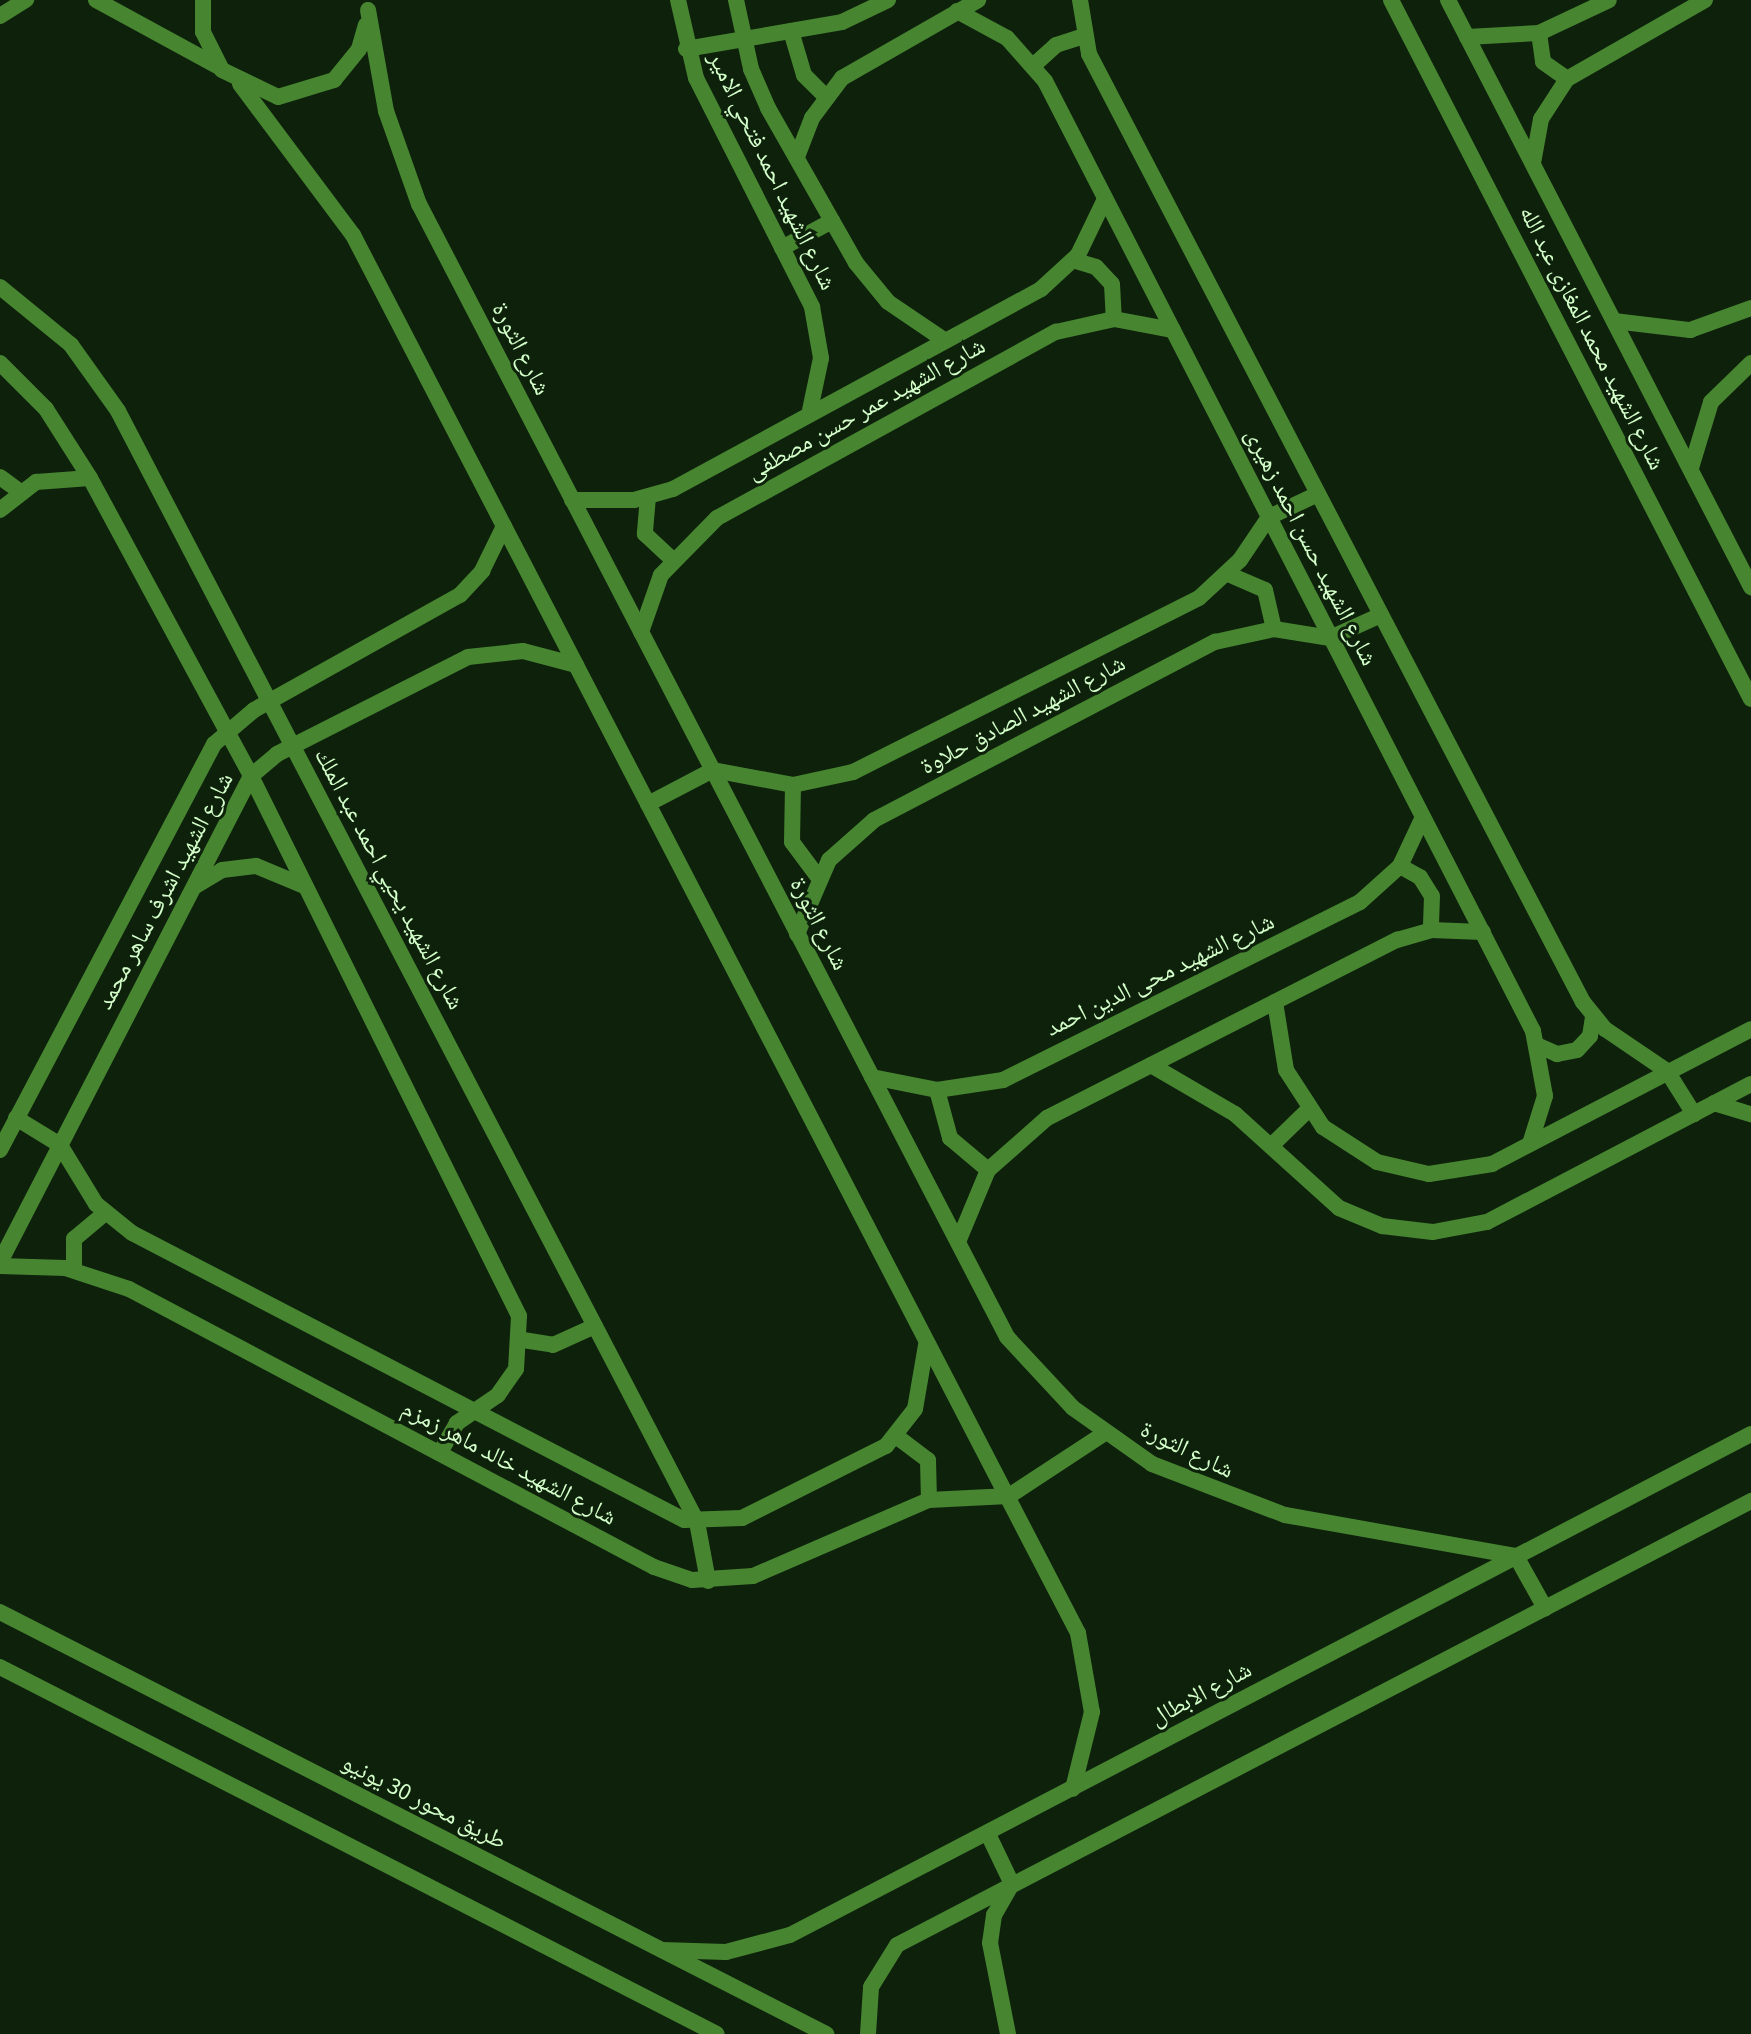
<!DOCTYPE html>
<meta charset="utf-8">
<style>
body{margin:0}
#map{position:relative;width:1751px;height:2034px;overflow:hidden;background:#0d210b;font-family:"Source Sans 3","Noto Naskh Arabic",sans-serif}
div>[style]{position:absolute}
.minor>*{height:16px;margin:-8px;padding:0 8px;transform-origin:8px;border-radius:8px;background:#478531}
.tertiary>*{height:16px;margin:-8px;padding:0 8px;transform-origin:8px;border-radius:8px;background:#478531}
span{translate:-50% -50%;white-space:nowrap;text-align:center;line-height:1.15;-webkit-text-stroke:6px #0d210b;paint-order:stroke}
.street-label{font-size:24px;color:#d4ffca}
</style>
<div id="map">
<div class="minor">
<i style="left:96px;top:0;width:138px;rotate:28.6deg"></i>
<i style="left:203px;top:0;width:32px;rotate:90deg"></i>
<i style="left:203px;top:32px;width:42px;rotate:63.4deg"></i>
<i style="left:222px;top:70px;width:62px;rotate:25.7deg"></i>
<i style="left:278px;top:97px;width:59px;rotate:-16.9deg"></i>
<i style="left:334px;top:80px;width:40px;rotate:-51deg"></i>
<i style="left:359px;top:49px;width:25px;rotate:-74deg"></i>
<i style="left:678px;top:0;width:80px;rotate:77deg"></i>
<i style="left:696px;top:78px;width:257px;rotate:63.1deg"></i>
<i style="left:812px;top:307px;width:52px;rotate:80deg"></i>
<i style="left:821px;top:358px;width:53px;rotate:101.9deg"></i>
<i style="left:736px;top:0;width:71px;rotate:77.7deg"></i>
<i style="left:751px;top:69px;width:43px;rotate:66.4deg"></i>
<i style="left:768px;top:108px;width:178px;rotate:60.4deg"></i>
<i style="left:856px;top:263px;width:50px;rotate:50.6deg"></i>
<i style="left:888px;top:302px;width:68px;rotate:34.2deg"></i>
<i style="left:1080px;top:0;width:55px;rotate:80.5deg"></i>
<i style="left:1089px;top:54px;width:1069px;rotate:62.48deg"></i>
<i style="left:1583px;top:1002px;width:35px;rotate:51deg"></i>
<i style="left:1605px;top:1029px;width:75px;rotate:34.1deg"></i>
<i style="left:1667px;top:1071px;width:51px;rotate:57.9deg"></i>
<i style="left:1391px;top:0;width:786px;rotate:62.75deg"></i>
<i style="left:1448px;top:0;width:661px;rotate:62.7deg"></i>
<i style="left:368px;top:10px;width:103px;rotate:79.9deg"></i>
<i style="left:386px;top:111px;width:99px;rotate:70.5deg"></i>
<i style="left:419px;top:204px;width:1276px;rotate:62.57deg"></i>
<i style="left:1007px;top:1337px;width:97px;rotate:47.1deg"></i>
<i style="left:1073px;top:1408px;width:97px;rotate:35.3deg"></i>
<i style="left:1152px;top:1464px;width:142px;rotate:21deg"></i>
<i style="left:1285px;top:1515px;width:235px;rotate:10.1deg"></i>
<i style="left:1516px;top:1556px;width:60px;rotate:60.9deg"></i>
<i style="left:957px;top:11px;width:57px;rotate:28.4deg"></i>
<i style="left:1007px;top:38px;width:57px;rotate:48.5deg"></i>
<i style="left:1045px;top:81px;width:1068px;rotate:62.81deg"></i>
<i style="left:1533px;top:1031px;width:66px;rotate:79.5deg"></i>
<i style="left:1545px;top:1096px;width:50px;rotate:107.4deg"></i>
<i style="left:0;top:16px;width:31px;rotate:-32deg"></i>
<i style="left:791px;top:31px;width:46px;rotate:73.5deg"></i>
<i style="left:804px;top:75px;width:31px;rotate:45deg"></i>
<i style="left:1539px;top:33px;width:29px;rotate:82deg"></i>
<i style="left:1543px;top:62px;width:29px;rotate:35deg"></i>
<i style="left:1467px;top:37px;width:72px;rotate:-3.2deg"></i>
<i style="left:1539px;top:33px;width:77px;rotate:-25.2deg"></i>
<i style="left:686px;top:49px;width:158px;rotate:-9.8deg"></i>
<i style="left:842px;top:22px;width:51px;rotate:-25.6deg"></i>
<i style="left:1034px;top:65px;width:30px;rotate:-42deg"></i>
<i style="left:1056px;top:45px;width:29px;rotate:-18deg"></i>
<i style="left:240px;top:84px;width:189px;rotate:53.2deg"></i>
<i style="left:353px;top:235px;width:1575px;rotate:62.59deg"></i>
<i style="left:1078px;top:1633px;width:80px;rotate:80deg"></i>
<i style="left:1092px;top:1712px;width:79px;rotate:103.9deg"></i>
<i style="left:797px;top:157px;width:42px;rotate:-69deg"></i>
<i style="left:812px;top:118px;width:50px;rotate:-53.1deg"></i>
<i style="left:842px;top:78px;width:157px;rotate:-29.8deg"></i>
<i style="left:1533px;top:163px;width:45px;rotate:-79.7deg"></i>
<i style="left:1541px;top:119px;width:48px;rotate:-57deg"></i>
<i style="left:1567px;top:79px;width:159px;rotate:-29.8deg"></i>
<i style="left:782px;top:248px;width:57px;rotate:-28.4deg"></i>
<i style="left:1073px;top:260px;width:24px;rotate:17deg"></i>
<i style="left:1096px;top:267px;width:23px;rotate:47deg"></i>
<i style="left:1112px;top:284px;width:35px;rotate:87deg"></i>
<i style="left:0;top:287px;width:92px;rotate:39.2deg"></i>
<i style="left:71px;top:345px;width:81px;rotate:54.5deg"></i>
<i style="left:118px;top:411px;width:1253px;rotate:62.47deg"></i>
<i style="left:697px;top:1522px;width:60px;rotate:79.4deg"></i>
<i style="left:1614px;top:321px;width:77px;rotate:6.8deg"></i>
<i style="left:1690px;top:330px;width:65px;rotate:-19.8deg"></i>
<i style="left:0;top:363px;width:65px;rotate:45deg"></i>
<i style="left:46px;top:409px;width:82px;rotate:57.5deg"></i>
<i style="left:90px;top:478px;width:339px;rotate:61.6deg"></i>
<i style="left:251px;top:776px;width:603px;rotate:63.6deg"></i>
<i style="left:519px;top:1316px;width:53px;rotate:93.2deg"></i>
<i style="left:516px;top:1369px;width:32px;rotate:125deg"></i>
<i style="left:498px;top:1395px;width:50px;rotate:145.7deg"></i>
<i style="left:457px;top:1423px;width:34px;rotate:120deg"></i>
<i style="left:1691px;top:468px;width:69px;rotate:-73.1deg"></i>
<i style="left:1711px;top:402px;width:56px;rotate:-44.3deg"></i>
<i style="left:0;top:477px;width:24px;rotate:36deg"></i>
<i style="left:648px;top:497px;width:37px;rotate:95deg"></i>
<i style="left:645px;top:534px;width:37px;rotate:43deg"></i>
<i style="left:572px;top:500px;width:62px"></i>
<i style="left:634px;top:500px;width:41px;rotate:-15.8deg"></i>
<i style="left:673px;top:489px;width:419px;rotate:-28.5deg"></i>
<i style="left:1041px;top:289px;width:50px;rotate:-42.6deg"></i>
<i style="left:1078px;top:255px;width:62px;rotate:-64.3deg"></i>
<i style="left:0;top:510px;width:46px;rotate:-37.9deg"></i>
<i style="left:36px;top:482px;width:54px;rotate:-4.2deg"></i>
<i style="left:1228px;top:574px;width:40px;rotate:23.4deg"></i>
<i style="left:1265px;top:590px;width:40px;rotate:77deg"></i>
<i style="left:641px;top:632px;width:60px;rotate:-70.7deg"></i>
<i style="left:661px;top:575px;width:80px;rotate:-45.5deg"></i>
<i style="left:717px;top:518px;width:387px;rotate:-28.8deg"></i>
<i style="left:1056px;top:332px;width:59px;rotate:-12.6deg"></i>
<i style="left:1114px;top:319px;width:60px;rotate:10.6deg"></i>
<i style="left:793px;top:785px;width:57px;rotate:91deg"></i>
<i style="left:792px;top:842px;width:44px;rotate:53.4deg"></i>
<i style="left:648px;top:804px;width:73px;rotate:-27.6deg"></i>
<i style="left:713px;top:770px;width:81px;rotate:10.6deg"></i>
<i style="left:793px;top:785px;width:61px;rotate:-12.2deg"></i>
<i style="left:853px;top:772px;width:387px;rotate:-26.7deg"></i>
<i style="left:1199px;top:598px;width:56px;rotate:-42.8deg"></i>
<i style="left:1240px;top:560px;width:52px;rotate:-56deg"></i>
<i style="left:1269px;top:517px;width:54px;rotate:-25.1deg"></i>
<i style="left:1400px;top:866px;width:23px;rotate:29deg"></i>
<i style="left:1420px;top:877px;width:22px;rotate:58deg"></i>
<i style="left:1432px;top:896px;width:34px;rotate:92deg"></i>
<i style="left:194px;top:887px;width:33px;rotate:-31deg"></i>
<i style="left:222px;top:870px;width:34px;rotate:-7deg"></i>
<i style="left:256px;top:866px;width:52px;rotate:22.6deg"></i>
<i style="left:797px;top:934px;width:81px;rotate:-66.6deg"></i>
<i style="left:829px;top:860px;width:60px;rotate:-41.6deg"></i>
<i style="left:874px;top:820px;width:385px;rotate:-27.6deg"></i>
<i style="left:1215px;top:642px;width:60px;rotate:-12.4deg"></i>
<i style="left:1274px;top:629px;width:57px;rotate:9.1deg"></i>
<i style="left:1330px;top:638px;width:56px;rotate:-24.3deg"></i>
<i style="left:1275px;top:1002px;width:69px;rotate:80.8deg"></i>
<i style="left:1286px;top:1070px;width:68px;rotate:57deg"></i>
<i style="left:1323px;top:1127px;width:64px;rotate:32.9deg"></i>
<i style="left:1377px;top:1162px;width:53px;rotate:13deg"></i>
<i style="left:1429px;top:1174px;width:64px;rotate:-9deg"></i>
<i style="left:1492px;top:1164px;width:292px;rotate:-27.5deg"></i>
<i style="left:1539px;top:1046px;width:20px;rotate:24deg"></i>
<i style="left:1557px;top:1054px;width:20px;rotate:-11deg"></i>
<i style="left:1577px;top:1050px;width:19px;rotate:-47deg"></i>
<i style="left:1590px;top:1036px;width:20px;rotate:-81deg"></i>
<i style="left:1151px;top:1065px;width:97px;rotate:30.3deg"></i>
<i style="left:1235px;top:1114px;width:140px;rotate:42.1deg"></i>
<i style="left:1339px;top:1208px;width:47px;rotate:22.7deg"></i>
<i style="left:1382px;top:1226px;width:51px;rotate:6.7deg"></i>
<i style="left:1433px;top:1232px;width:55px;rotate:-10.5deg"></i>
<i style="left:1487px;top:1222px;width:298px;rotate:-27.6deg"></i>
<i style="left:872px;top:1077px;width:66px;rotate:11.3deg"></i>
<i style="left:937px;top:1090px;width:67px;rotate:-8.6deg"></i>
<i style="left:1003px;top:1080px;width:399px;rotate:-26.5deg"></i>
<i style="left:1360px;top:902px;width:54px;rotate:-42deg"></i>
<i style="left:1400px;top:866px;width:54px;rotate:-64.9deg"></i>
<i style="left:937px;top:1090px;width:50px;rotate:74.8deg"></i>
<i style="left:950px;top:1138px;width:50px;rotate:40.1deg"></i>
<i style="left:1714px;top:1103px;width:39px;rotate:17deg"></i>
<i style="left:16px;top:1118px;width:52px;rotate:31.5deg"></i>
<i style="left:60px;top:1145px;width:69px;rotate:58.6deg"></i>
<i style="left:96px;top:1204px;width:46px;rotate:38.9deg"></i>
<i style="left:132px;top:1233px;width:622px;rotate:27.47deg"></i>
<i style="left:684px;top:1520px;width:58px;rotate:-2deg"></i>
<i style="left:742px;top:1518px;width:161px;rotate:-26.6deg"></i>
<i style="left:886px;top:1446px;width:47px;rotate:-51.9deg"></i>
<i style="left:915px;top:1409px;width:65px;rotate:-80.2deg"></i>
<i style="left:1271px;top:1146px;width:52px;rotate:-44.2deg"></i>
<i style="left:0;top:1150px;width:459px;rotate:-62.2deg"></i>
<i style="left:214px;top:744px;width:52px;rotate:-40.4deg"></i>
<i style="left:254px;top:710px;width:236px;rotate:-29.2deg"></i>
<i style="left:460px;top:595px;width:33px;rotate:-47deg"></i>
<i style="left:482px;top:571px;width:50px;rotate:-63.9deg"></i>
<i style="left:958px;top:1242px;width:78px;rotate:-67.4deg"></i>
<i style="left:988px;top:1170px;width:79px;rotate:-41.4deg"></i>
<i style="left:1047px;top:1118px;width:393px;rotate:-27deg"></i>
<i style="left:1397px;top:940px;width:35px;rotate:-16deg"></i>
<i style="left:1431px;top:930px;width:52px;rotate:2.2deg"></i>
<i style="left:0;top:1262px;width:547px;rotate:-62.69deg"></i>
<i style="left:251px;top:776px;width:34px;rotate:-40deg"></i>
<i style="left:277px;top:754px;width:214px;rotate:-26.9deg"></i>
<i style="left:468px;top:657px;width:55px;rotate:-6.2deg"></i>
<i style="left:523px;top:651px;width:55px;rotate:14.8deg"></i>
<i style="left:0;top:1266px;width:65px;rotate:1.8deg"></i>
<i style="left:65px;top:1268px;width:67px;rotate:18.2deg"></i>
<i style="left:129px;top:1289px;width:594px;rotate:27.9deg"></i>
<i style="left:654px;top:1567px;width:40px;rotate:18.9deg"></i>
<i style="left:692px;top:1580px;width:61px;rotate:-3.8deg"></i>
<i style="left:753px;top:1576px;width:192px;rotate:-23.4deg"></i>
<i style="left:929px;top:1500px;width:80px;rotate:-2.9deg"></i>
<i style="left:1009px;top:1496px;width:115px;rotate:-33.3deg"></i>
<i style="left:74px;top:1270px;width:31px;rotate:-90deg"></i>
<i style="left:74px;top:1239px;width:40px;rotate:-40deg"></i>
<i style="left:523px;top:1340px;width:30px;rotate:9deg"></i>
<i style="left:553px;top:1345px;width:46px;rotate:-24.3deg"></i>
<i style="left:896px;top:1436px;width:40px;rotate:37deg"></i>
<i style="left:928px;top:1460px;width:40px;rotate:88.6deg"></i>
<i style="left:988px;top:1834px;width:55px;rotate:64.4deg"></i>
<i style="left:1012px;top:1884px;width:36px;rotate:120deg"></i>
<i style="left:994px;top:1915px;width:28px;rotate:98deg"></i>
<i style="left:990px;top:1943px;width:93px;rotate:78.8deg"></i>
<i style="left:662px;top:1950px;width:64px;rotate:1.8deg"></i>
<i style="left:726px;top:1952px;width:66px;rotate:-14.9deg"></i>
<i style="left:790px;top:1935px;width:1084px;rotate:-27.53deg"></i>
<i style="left:868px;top:2034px;width:47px;rotate:-86.3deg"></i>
<i style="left:871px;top:1987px;width:49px;rotate:-58.2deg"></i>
<i style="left:897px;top:1945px;width:963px;rotate:-27.47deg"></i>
</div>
<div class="tertiary">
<i style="left:0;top:1612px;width:928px;rotate:27.06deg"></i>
<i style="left:0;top:1667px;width:805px;rotate:27.11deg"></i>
</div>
<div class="street-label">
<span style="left:772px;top:171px;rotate:64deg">شارع الشهيد احمد فتحي الامير</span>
<span style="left:1592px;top:338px;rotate:63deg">شارع الشهيد محمد المغازى عبد الله</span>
<span style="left:521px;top:349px;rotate:63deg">شارع الثورة</span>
<span style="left:866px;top:409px;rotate:-29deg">شارع الشهيد عمر حسن مصطفى</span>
<span style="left:1311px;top:547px;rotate:63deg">شارع الشهيد حسن احمد زهيرى</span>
<span style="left:1023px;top:715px;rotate:-28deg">شارع الشهيد الصادق حلاوة</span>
<span style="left:389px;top:879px;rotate:62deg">شارع الشهيد يحيي احمد عبد الملك</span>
<span style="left:165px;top:891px;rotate:-62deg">شارع الشهيد اشرف ساهر محمد</span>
<span style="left:819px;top:924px;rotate:63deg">شارع الثورة</span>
<span style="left:1160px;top:975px;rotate:-26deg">شارع الشهيد محى الدين احمد</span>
<span style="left:1187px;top:1450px;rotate:26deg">شارع الثورة</span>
<span style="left:509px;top:1463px;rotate:28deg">شارع الشهيد خالد ماهر زمزم</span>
<span style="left:1201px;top:1694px;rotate:-28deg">شارع الابطال</span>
<span style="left:424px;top:1802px;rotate:27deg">طريق محور 30 يونيو</span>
</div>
</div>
